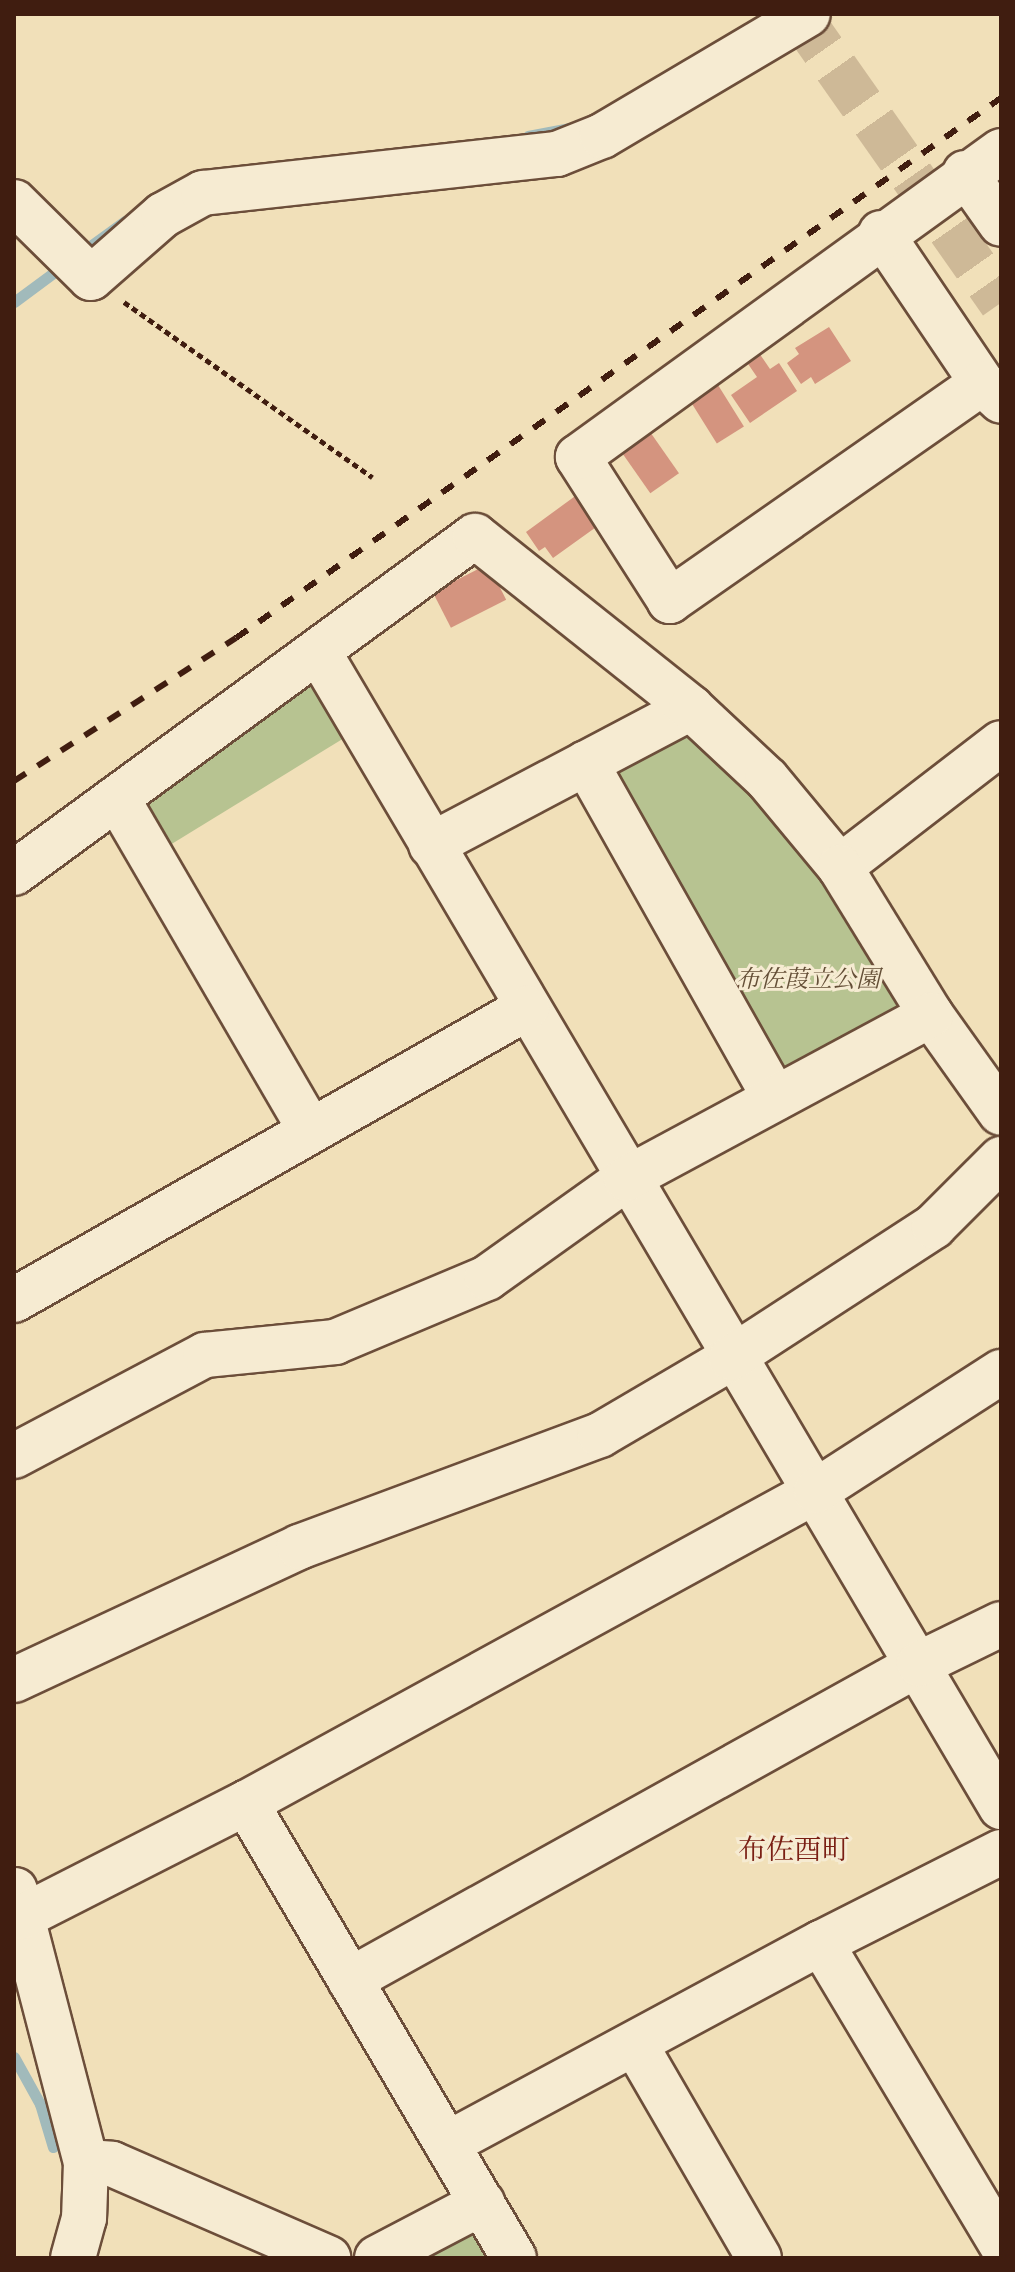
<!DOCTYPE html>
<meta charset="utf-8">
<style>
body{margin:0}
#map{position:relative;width:1015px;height:2272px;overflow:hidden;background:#f1e0b9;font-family:"IM FELL Great Primer","Noto Serif JP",serif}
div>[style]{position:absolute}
.green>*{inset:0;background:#b7c391}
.stream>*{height:11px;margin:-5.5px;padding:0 5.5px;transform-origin:5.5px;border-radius:5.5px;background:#a1babb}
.building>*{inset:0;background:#d4947f;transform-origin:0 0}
.major-tunnel>*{height:44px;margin-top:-22px;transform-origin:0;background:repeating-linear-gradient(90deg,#ceb997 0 44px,transparent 0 66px)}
.path>*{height:5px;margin-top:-2.5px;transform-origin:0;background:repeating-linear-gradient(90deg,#401d10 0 6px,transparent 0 10px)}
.roads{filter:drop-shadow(2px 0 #6c4e3a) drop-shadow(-2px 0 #6c4e3a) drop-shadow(0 2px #6c4e3a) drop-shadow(0 -2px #6c4e3a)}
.minor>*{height:44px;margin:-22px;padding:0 22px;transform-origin:22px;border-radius:22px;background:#f6ebd2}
.rail>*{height:6px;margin-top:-3px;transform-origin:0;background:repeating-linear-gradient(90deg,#401d10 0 14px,transparent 0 28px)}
span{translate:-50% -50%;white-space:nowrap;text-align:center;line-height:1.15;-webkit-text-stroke:6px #f6ebd2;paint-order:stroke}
.park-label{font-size:24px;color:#644f37;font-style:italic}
.quarter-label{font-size:28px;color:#7a1f14}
.frame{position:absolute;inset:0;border:16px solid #401d10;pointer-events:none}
</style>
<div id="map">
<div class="green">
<i style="clip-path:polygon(319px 668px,349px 735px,170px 845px,142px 807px)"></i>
<i style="clip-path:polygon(691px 708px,931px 1015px,775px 1098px,587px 763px)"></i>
<i style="clip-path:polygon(478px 2212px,504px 2258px,389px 2258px)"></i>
</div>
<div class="stream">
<i style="left:528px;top:136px;width:43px;rotate:-10.8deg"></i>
<i style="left:78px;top:255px;width:58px;rotate:-35.9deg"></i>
<i style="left:14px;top:302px;width:62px;rotate:-36.5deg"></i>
<i style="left:14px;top:2057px;width:54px;rotate:61deg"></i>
<i style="left:40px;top:2104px;width:45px;rotate:73.2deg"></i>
</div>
<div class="building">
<i style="clip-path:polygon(829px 327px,851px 361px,815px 384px,811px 377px,801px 384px,787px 363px,799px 354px,795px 348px)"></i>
<i style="clip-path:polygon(757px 350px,770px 369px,779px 363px,797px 391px,750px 423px,731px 395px,757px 377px,744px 358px)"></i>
<i style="left:718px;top:385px;width:49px;height:32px;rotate:58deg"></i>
<i style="left:648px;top:429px;width:54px;height:35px;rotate:55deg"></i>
<i style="clip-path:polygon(578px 494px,599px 525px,553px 558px,545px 547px,539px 551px,526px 532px)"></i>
<i style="left:488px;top:564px;width:40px;height:62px;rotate:63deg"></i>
</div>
<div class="major-tunnel">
<i style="left:798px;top:14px;width:353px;rotate:54.9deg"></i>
</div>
<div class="path">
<i style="left:124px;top:302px;width:304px;rotate:35.2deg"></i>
</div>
<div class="roads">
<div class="minor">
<i style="left:965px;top:173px;width:62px;rotate:54.8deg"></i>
<i style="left:14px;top:202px;width:108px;rotate:44.6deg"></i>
<i style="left:91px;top:278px;width:96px;rotate:-41.2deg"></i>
<i style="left:163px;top:215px;width:46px;rotate:-28.8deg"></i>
<i style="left:203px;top:193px;width:356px;rotate:-6.3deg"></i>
<i style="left:557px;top:154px;width:48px;rotate:-21.8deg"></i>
<i style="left:602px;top:136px;width:239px;rotate:-30.6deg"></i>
<i style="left:881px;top:233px;width:181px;rotate:56deg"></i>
<i style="left:982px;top:383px;width:26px;rotate:43deg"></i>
<i style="left:982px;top:383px;width:381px;rotate:145.1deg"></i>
<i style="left:670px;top:601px;width:171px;rotate:-122.6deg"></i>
<i style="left:578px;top:457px;width:522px;rotate:-35.88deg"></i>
<i style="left:318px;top:651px;width:1343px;rotate:59.42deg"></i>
<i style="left:586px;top:763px;width:385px;rotate:60.6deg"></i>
<i style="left:117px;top:798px;width:385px;rotate:59.8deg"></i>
<i style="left:431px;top:845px;width:294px;rotate:-27.8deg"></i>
<i style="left:840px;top:867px;width:203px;rotate:-37.6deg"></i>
<i style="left:14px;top:873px;width:571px;rotate:-36.17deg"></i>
<i style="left:475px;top:536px;width:276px;rotate:38.5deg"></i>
<i style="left:691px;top:708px;width:104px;rotate:43.1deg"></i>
<i style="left:767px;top:779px;width:114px;rotate:50.3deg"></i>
<i style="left:840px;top:867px;width:174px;rotate:58.4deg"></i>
<i style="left:931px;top:1015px;width:120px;rotate:54.5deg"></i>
<i style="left:14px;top:1300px;width:590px;rotate:-29.65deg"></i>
<i style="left:14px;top:1456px;width:216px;rotate:-27.9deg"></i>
<i style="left:205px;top:1355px;width:131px;rotate:-5.7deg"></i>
<i style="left:335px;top:1342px;width:165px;rotate:-22.8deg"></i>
<i style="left:487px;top:1278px;width:171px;rotate:-35.5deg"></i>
<i style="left:626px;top:1179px;width:346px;rotate:-28.3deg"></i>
<i style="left:14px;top:1680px;width:315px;rotate:-25deg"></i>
<i style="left:299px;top:1547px;width:321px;rotate:-20.4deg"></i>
<i style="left:600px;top:1435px;width:152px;rotate:-30.4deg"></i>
<i style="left:731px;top:1358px;width:242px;rotate:-33deg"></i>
<i style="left:934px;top:1226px;width:95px;rotate:-45deg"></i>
<i style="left:246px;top:1803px;width:528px;rotate:59.5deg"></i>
<i style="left:1001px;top:1852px;width:202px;rotate:153.2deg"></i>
<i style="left:821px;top:1943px;width:351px;rotate:59.1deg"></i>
<i style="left:15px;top:1890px;width:281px;rotate:75.4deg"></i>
<i style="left:86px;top:2162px;width:56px;rotate:92deg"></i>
<i style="left:84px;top:2218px;width:41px;rotate:105.4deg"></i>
<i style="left:22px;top:1917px;width:251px;rotate:-27deg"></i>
<i style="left:246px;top:1803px;width:650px;rotate:-28.69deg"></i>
<i style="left:816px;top:1491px;width:220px;rotate:-32.8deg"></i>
<i style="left:350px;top:1980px;width:651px;rotate:-29.05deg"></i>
<i style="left:919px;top:1664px;width:91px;rotate:-26deg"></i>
<i style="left:635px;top:2044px;width:247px;rotate:59.9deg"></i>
<i style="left:447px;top:2144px;width:425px;rotate:-28.3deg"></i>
<i style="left:86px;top:2162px;width:26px;rotate:4deg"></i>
<i style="left:112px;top:2164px;width:236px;rotate:23.5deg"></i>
<i style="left:377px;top:2258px;width:119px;rotate:-27.6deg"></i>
</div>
</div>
<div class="rail">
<i style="left:14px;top:781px;width:264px;rotate:-32.8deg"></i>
<i style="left:236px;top:638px;width:936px;rotate:-35.22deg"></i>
</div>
<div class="park-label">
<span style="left:808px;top:980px">布佐葭立公園</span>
</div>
<div class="quarter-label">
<span style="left:794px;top:1850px">布佐酉町</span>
</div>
<div class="frame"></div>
</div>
